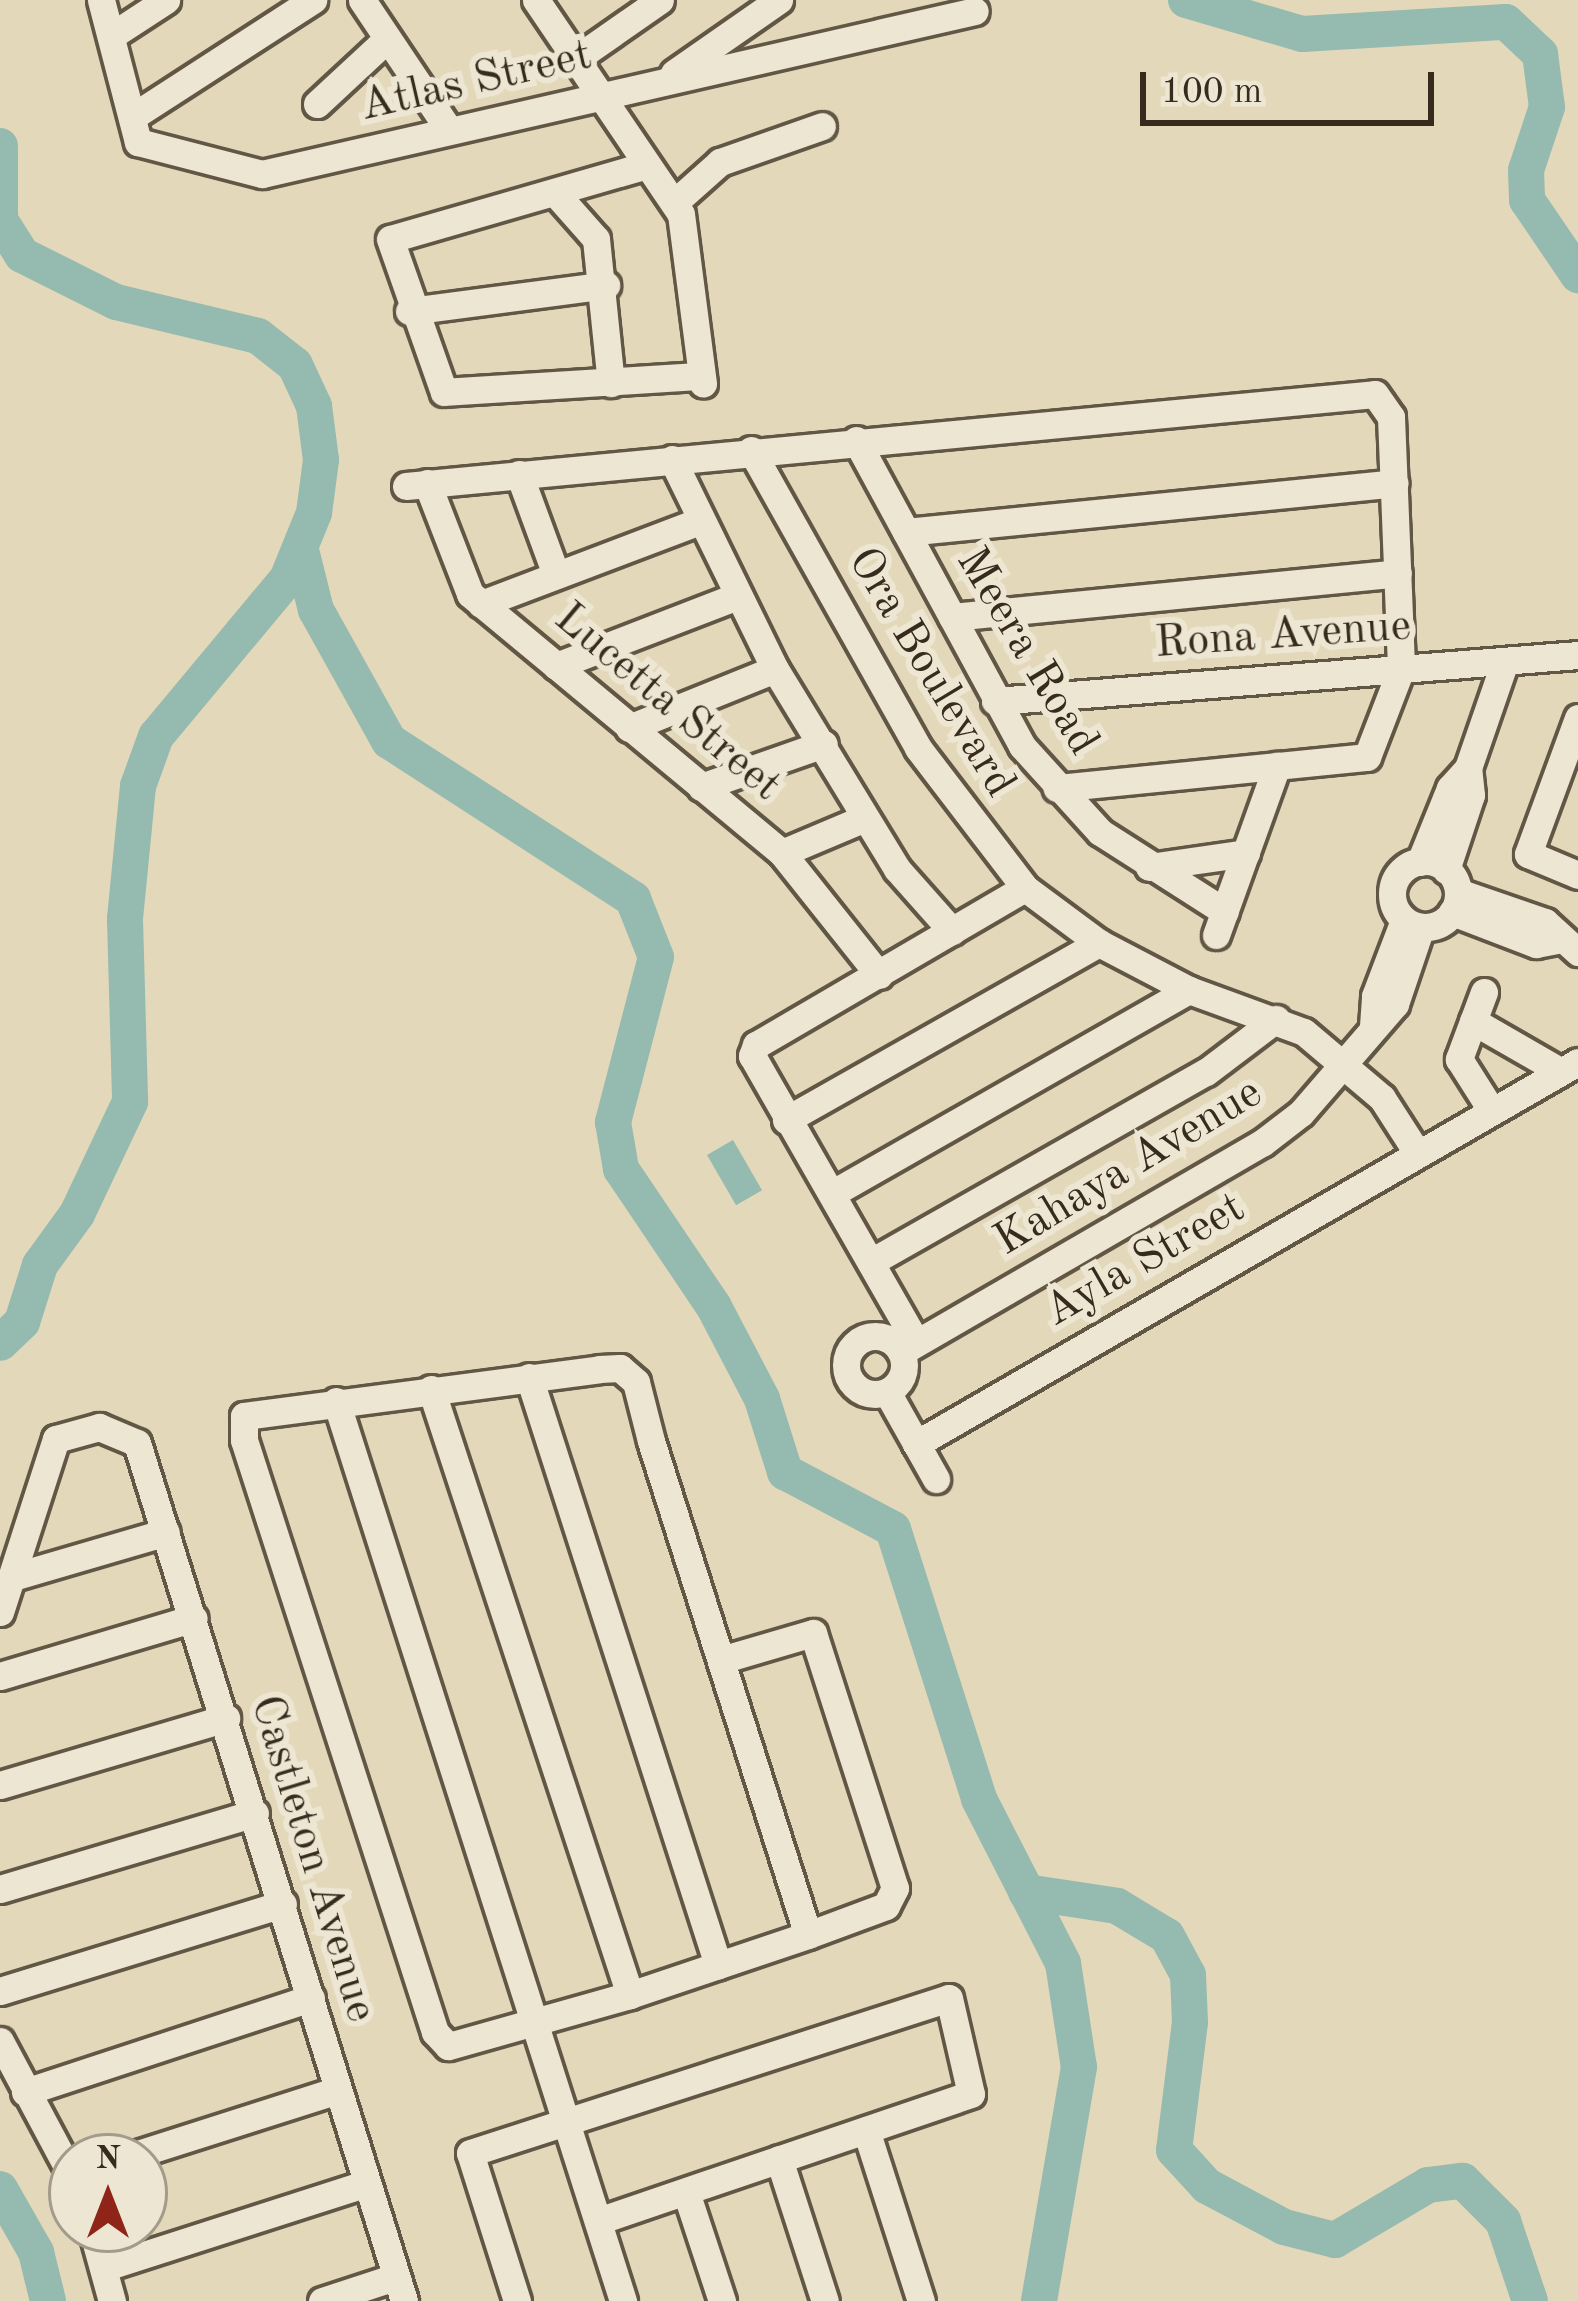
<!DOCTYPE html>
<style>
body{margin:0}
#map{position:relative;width:1578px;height:2301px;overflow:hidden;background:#e3d8ba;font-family:"Old Standard TT",serif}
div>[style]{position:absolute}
.water>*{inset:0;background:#95bab0;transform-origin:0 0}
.river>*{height:36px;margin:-18px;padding:0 18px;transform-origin:18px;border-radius:18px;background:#95bab0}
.roads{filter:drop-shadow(3px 0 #625645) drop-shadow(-3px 0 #625645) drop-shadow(0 3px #625645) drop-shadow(0 -3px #625645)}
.minor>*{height:27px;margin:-13.5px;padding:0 13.5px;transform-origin:13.5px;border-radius:13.5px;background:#ede6d2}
.minor>.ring{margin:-13.5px;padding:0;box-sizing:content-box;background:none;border:27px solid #ede6d2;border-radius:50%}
span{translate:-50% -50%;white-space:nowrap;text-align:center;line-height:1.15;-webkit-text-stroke:12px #ede6d2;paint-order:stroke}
.street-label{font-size:45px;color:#372b1e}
.north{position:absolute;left:48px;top:2133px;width:120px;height:120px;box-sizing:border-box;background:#ede6d2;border:3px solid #a49b8a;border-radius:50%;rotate:0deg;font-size:33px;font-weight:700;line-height:48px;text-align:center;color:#372b1e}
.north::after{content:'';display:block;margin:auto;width:42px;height:54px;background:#8f2418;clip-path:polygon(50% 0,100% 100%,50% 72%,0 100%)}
.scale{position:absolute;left:1140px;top:72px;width:294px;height:54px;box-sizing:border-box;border:6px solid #372b1e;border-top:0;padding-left:15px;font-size:36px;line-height:42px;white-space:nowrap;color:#372b1e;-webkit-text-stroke:9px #ede6d2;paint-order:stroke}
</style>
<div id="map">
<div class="water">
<i style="left:733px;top:1140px;width:58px;height:30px;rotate:60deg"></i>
</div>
<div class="river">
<i style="left:1186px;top:0;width:121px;rotate:16.3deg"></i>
<i style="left:1302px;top:34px;width:204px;rotate:-3.4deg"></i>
<i style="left:1506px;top:22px;width:47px;rotate:43.3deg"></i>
<i style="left:1540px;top:54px;width:53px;rotate:82.5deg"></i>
<i style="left:1547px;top:107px;width:66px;rotate:108.4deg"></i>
<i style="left:1526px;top:170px;width:30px;rotate:88deg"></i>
<i style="left:1527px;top:200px;width:91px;rotate:55.8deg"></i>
<i style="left:0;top:146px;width:72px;rotate:90deg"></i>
<i style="left:0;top:220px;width:41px;rotate:57.8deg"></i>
<i style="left:22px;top:255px;width:105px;rotate:26.6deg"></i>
<i style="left:116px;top:302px;width:146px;rotate:13.5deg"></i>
<i style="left:258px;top:336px;width:47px;rotate:38.1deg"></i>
<i style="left:295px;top:365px;width:45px;rotate:65.1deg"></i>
<i style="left:314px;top:406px;width:54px;rotate:82.6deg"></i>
<i style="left:321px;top:460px;width:53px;rotate:97.5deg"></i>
<i style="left:314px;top:513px;width:71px;rotate:112.2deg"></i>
<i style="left:287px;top:579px;width:204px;rotate:129.8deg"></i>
<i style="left:156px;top:736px;width:53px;rotate:109.8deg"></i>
<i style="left:138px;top:786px;width:134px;rotate:95.6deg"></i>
<i style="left:125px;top:919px;width:183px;rotate:88.4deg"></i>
<i style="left:130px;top:1102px;width:124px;rotate:115.3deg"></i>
<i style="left:77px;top:1214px;width:63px;rotate:126deg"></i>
<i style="left:40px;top:1265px;width:60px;rotate:107.5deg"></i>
<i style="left:22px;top:1322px;width:30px;rotate:136deg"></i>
<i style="left:302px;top:554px;width:58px;rotate:76deg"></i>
<i style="left:316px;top:610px;width:150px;rotate:60.9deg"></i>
<i style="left:389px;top:741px;width:291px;rotate:32.9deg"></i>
<i style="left:633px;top:899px;width:62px;rotate:68.4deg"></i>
<i style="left:656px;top:957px;width:171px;rotate:104.6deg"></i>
<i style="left:613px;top:1122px;width:48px;rotate:80.3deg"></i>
<i style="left:621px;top:1169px;width:166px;rotate:56deg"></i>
<i style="left:714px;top:1307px;width:104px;rotate:62.4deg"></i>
<i style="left:762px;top:1399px;width:77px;rotate:72.5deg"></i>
<i style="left:785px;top:1472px;width:122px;rotate:27.8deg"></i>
<i style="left:893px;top:1529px;width:283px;rotate:72.3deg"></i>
<i style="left:979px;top:1799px;width:184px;rotate:62.9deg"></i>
<i style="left:1063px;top:1963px;width:105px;rotate:81.3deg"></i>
<i style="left:1079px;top:2067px;width:237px;rotate:99.7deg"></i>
<i style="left:1026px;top:1892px;width:92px;rotate:8.7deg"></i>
<i style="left:1117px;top:1906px;width:58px;rotate:31deg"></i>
<i style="left:1167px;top:1936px;width:44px;rotate:61.7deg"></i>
<i style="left:1188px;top:1975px;width:47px;rotate:87.6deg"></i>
<i style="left:1190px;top:2022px;width:129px;rotate:97.1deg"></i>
<i style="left:1174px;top:2150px;width:49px;rotate:47.5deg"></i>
<i style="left:1207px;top:2186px;width:87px;rotate:28deg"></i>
<i style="left:1284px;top:2227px;width:53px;rotate:14.3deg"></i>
<i style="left:1335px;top:2240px;width:108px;rotate:-30.6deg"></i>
<i style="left:1428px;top:2185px;width:35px;rotate:-7deg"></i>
<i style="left:1463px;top:2181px;width:57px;rotate:45deg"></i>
<i style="left:1503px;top:2221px;width:84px;rotate:71.4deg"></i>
<i style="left:0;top:2189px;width:73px;rotate:60.3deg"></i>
<i style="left:36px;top:2252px;width:50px;rotate:76.2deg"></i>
</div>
<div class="roads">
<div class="minor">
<i style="left:101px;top:0;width:147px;rotate:75.4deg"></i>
<i style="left:138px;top:142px;width:128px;rotate:14.5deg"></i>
<i style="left:262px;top:174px;width:731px;rotate:-12.88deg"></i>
<i style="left:362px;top:0;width:156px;rotate:56.2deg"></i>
<i style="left:536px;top:0;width:258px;rotate:55.9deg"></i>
<i style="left:681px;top:214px;width:171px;rotate:82.6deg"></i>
<i style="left:111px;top:36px;width:66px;rotate:-33.2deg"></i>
<i style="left:577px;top:58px;width:101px;rotate:-34.9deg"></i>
<i style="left:674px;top:73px;width:128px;rotate:-34.8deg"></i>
<i style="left:317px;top:104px;width:96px;rotate:-42.9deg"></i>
<i style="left:132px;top:117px;width:216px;rotate:-32.9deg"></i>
<i style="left:647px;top:165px;width:267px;rotate:163.9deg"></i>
<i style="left:390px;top:239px;width:162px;rotate:70.6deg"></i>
<i style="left:444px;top:392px;width:257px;rotate:-3.6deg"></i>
<i style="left:558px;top:196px;width:57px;rotate:48.5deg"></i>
<i style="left:596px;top:239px;width:145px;rotate:84.1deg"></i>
<i style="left:674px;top:203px;width:62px;rotate:-41.7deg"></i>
<i style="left:720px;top:162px;width:108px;rotate:-19.4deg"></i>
<i style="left:409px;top:311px;width:199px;rotate:-7.5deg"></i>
<i style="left:856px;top:440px;width:348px;rotate:61.5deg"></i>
<i style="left:1022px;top:746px;width:116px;rotate:47.8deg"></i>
<i style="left:1100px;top:832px;width:148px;rotate:32.6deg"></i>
<i style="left:751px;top:450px;width:342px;rotate:60.7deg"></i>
<i style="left:918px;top:748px;width:176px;rotate:52.6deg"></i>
<i style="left:1025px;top:888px;width:92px;rotate:36.6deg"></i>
<i style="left:1099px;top:943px;width:102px;rotate:27.6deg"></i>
<i style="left:1189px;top:990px;width:122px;rotate:20.1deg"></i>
<i style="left:1304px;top:1032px;width:102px;rotate:40.2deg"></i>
<i style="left:1382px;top:1098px;width:63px;rotate:57.3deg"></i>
<i style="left:672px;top:459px;width:234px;rotate:63.9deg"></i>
<i style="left:775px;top:669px;width:234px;rotate:58.6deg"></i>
<i style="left:897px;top:869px;width:83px;rotate:48.4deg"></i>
<i style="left:519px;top:474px;width:104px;rotate:69.8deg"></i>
<i style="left:427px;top:483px;width:119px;rotate:68.8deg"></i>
<i style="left:470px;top:594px;width:405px;rotate:39.7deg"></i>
<i style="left:782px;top:853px;width:156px;rotate:51.5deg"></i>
<i style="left:406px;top:486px;width:973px;rotate:-5.42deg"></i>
<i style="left:1375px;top:394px;width:28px;rotate:55deg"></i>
<i style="left:1391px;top:417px;width:252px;rotate:87.7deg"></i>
<i style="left:1401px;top:669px;width:94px;rotate:111.1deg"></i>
<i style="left:1367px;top:757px;width:312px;rotate:174.3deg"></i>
<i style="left:906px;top:532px;width:491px;rotate:-5.7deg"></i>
<i style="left:481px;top:604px;width:233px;rotate:-20.8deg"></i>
<i style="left:952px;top:617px;width:448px;rotate:-5.6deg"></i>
<i style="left:556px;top:666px;width:192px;rotate:-21.1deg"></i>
<i style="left:995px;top:701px;width:585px;rotate:-4.51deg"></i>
<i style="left:1578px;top:718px;width:145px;rotate:110.2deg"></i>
<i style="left:1528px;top:854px;width:54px;rotate:22.8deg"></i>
<i style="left:629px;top:728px;width:157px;rotate:-22deg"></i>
<i style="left:701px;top:787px;width:130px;rotate:-19.3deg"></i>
<i style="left:782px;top:853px;width:90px;rotate:-22.9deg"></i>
<i class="ring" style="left:1392px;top:861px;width:39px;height:39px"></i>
<i style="left:1420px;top:862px;width:80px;rotate:-67.9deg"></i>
<i style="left:1450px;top:788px;width:27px;rotate:-48deg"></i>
<i style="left:1468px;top:768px;width:113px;rotate:-70.9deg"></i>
<i style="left:1149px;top:867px;width:98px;rotate:-8.2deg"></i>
<i style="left:1446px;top:870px;width:79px;rotate:-71.6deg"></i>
<i style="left:1471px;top:795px;width:27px;rotate:-96deg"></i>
<i style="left:1458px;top:892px;width:92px;rotate:19deg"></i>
<i style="left:1545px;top:922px;width:45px;rotate:42.3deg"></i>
<i style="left:1452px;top:912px;width:90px;rotate:20.9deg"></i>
<i style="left:1536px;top:944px;width:20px;rotate:-11deg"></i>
<i style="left:1216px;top:935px;width:180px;rotate:-70.2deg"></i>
<i style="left:1484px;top:992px;width:72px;rotate:110.5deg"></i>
<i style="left:1459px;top:1059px;width:58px;rotate:57.7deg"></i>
<i style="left:1473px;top:1021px;width:100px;rotate:29.9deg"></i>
<i style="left:1373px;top:1026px;width:30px;rotate:-86deg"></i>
<i style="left:1375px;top:996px;width:81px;rotate:-69.1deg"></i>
<i style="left:786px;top:1120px;width:360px;rotate:-29.5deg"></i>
<i style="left:833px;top:1193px;width:410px;rotate:-29.7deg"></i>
<i style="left:871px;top:1262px;width:385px;rotate:-29.6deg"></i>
<i style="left:1206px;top:1072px;width:88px;rotate:-37.1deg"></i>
<i class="ring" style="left:846px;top:1336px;width:31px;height:31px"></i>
<i style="left:916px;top:1342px;width:330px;rotate:-119.8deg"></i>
<i style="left:752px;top:1056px;width:12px;rotate:-70deg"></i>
<i style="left:756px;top:1045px;width:311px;rotate:-30.3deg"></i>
<i style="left:901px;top:1352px;width:417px;rotate:-30.1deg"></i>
<i style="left:1262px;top:1143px;width:49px;rotate:-37.6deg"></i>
<i style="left:1301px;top:1113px;width:144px;rotate:-49.2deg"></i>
<i style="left:1395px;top:1004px;width:81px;rotate:-71.3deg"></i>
<i style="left:529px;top:1377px;width:618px;rotate:72.18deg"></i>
<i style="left:431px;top:1389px;width:638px;rotate:71.82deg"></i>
<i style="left:887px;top:1392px;width:100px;rotate:60.6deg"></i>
<i style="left:336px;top:1401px;width:945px;rotate:72.31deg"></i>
<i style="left:916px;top:1444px;width:764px;rotate:-29.99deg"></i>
<i style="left:16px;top:1576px;width:156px;rotate:-16.3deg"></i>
<i style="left:0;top:1612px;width:182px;rotate:-72.1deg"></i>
<i style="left:56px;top:1439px;width:45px;rotate:-15.6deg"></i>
<i style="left:99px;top:1427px;width:41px;rotate:22.8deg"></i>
<i style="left:137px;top:1443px;width:899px;rotate:72.71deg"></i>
<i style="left:721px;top:1660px;width:96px;rotate:-16.4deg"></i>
<i style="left:813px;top:1633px;width:268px;rotate:72.2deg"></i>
<i style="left:895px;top:1888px;width:20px;rotate:117deg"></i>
<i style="left:886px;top:1906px;width:83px;rotate:159.6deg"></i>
<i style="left:808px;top:1935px;width:188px;rotate:161.4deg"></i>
<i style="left:630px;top:1995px;width:189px;rotate:164.3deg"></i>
<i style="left:448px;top:2046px;width:19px;rotate:-133deg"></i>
<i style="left:435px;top:2032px;width:622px;rotate:-107.88deg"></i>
<i style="left:244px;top:1440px;width:24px;rotate:-90deg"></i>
<i style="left:244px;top:1416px;width:358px;rotate:-7.5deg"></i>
<i style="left:599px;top:1369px;width:21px;rotate:-3deg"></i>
<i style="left:620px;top:1368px;width:21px;rotate:41deg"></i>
<i style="left:636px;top:1382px;width:61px;rotate:75.7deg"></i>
<i style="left:651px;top:1441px;width:518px;rotate:72.37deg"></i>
<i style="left:0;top:1676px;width:202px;rotate:-16.6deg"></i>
<i style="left:0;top:1785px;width:236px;rotate:-16.5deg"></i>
<i style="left:0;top:1889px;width:266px;rotate:-16.6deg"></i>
<i style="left:0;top:1991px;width:296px;rotate:-17.1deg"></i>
<i style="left:0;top:2041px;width:153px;rotate:61.9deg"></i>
<i style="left:25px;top:2092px;width:301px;rotate:-18.2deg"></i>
<i style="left:866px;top:2130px;width:180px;rotate:72.2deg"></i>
<i style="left:128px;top:2157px;width:220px;rotate:-17.7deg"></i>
<i style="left:779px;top:2159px;width:149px;rotate:72.1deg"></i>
<i style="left:686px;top:2192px;width:115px;rotate:71.7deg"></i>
<i style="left:92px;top:2229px;width:75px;rotate:74.5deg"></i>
<i style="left:106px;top:2267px;width:274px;rotate:-17.8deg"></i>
<i style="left:322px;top:2301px;width:77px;rotate:-18.2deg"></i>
<i style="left:517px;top:2301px;width:155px;rotate:-107.6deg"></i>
<i style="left:470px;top:2153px;width:503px;rotate:-17.93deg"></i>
<i style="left:949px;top:1998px;width:98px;rotate:77.1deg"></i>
<i style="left:971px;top:2094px;width:394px;rotate:161.2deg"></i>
</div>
</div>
<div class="street-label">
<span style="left:476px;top:82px;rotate:-13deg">Atlas Street</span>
<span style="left:1283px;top:636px;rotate:-4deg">Rona Avenue</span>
<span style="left:1026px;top:652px;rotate:59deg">Meera Road</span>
<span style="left:930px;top:673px;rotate:59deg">Ora Boulevard</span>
<span style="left:667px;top:703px;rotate:40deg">Lucetta Street</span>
<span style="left:1129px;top:1168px;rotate:-31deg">Kahaya Avenue</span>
<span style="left:1145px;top:1261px;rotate:-30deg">Ayla Street</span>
<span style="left:312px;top:1859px;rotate:73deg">Castleton Avenue</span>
</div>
<div class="north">N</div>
<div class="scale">100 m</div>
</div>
